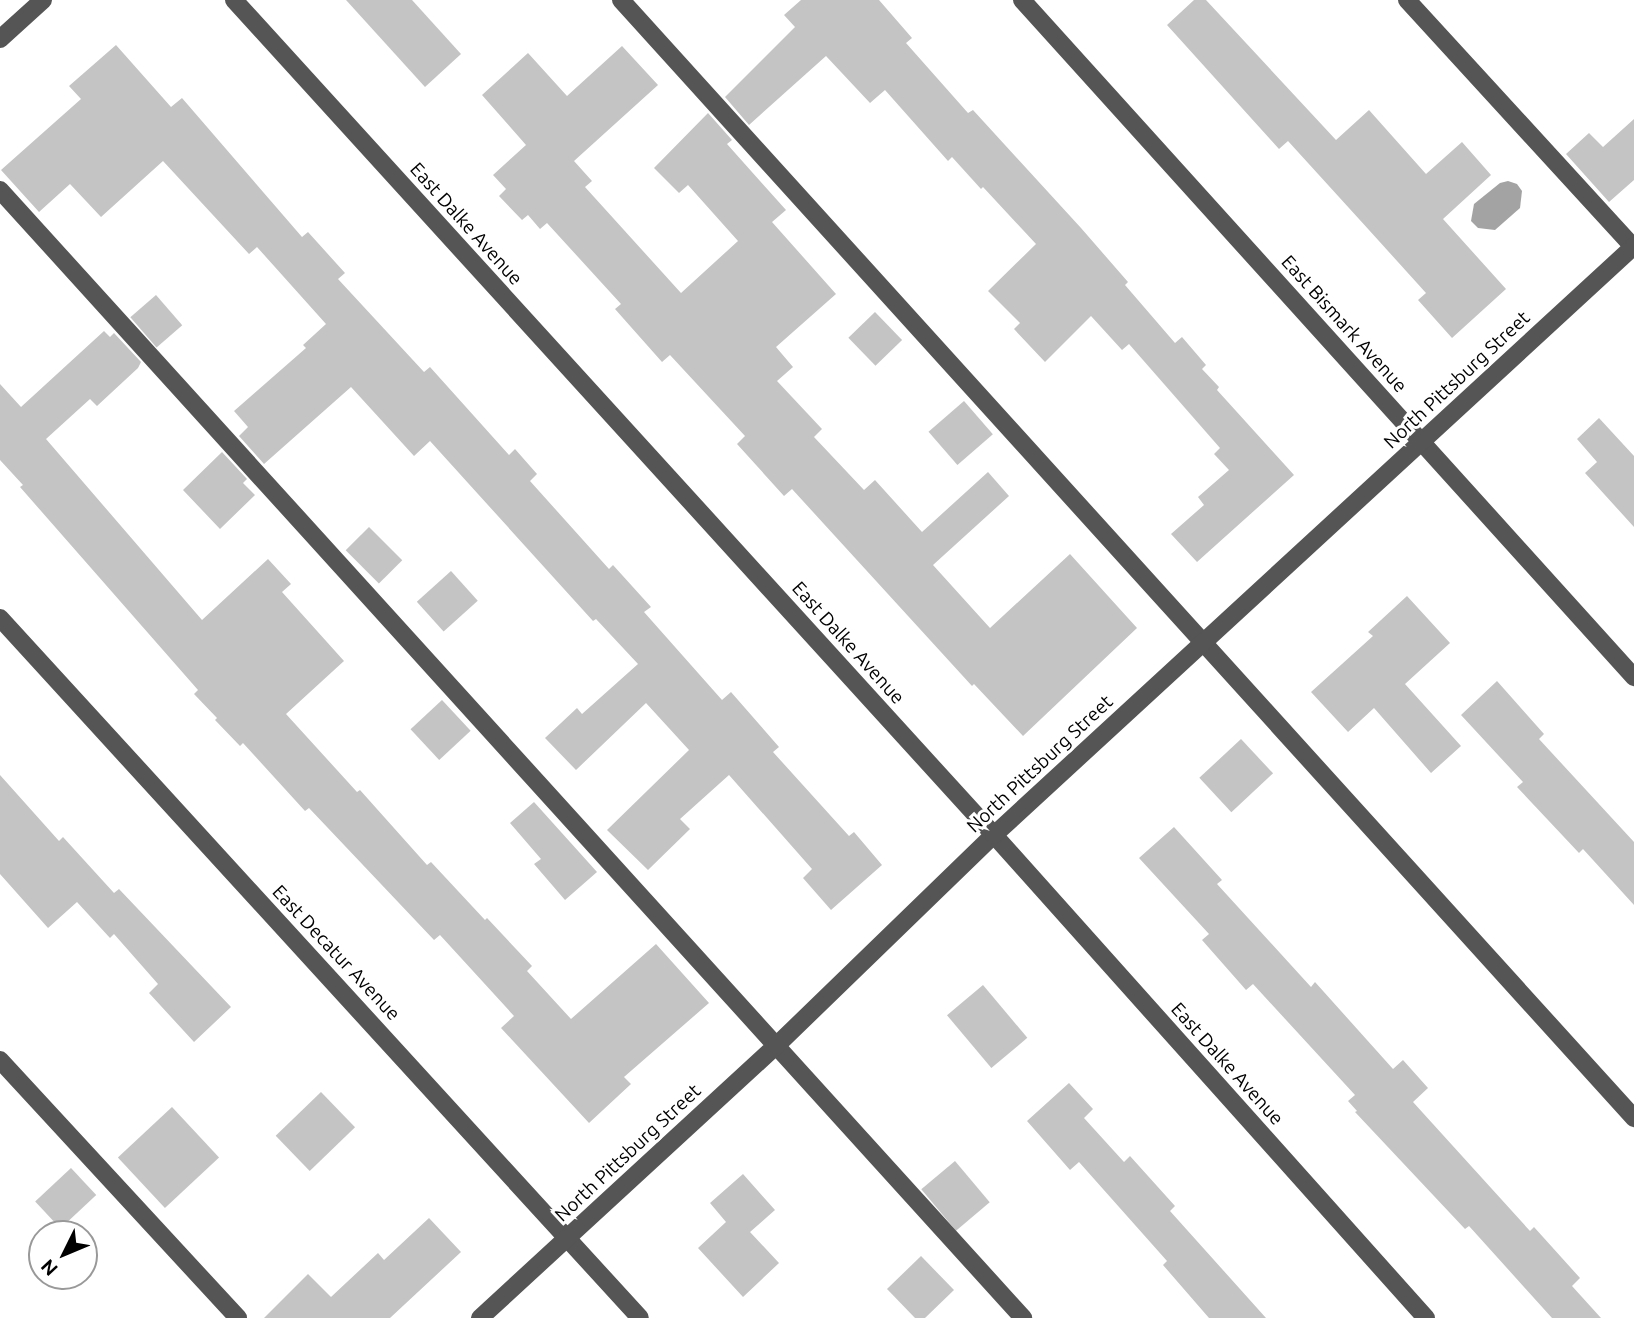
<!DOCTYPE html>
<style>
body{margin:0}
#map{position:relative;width:1634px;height:1318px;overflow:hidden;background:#fff;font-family:Ubuntu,sans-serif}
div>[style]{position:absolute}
.water>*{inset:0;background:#a3a3a3}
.building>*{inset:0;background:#c4c4c4;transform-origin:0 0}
.minor>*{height:18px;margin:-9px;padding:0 9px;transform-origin:9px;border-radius:9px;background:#555}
span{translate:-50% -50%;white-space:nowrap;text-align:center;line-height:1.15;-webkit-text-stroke:6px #fff;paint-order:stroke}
.street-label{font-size:19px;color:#000}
.north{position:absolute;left:28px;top:1220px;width:70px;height:70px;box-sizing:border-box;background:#fff;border:2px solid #999;border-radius:50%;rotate:227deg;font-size:19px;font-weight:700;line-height:28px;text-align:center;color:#000}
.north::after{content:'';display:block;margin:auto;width:24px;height:32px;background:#000;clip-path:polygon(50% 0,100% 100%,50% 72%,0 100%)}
</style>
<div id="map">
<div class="water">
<i style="clip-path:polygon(1508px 181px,1517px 184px,1522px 191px,1520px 208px,1495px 230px,1478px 228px,1471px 221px,1474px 204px,1500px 183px)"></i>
</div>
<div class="building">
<i style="clip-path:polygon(346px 0,412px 0,461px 54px,425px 87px)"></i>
<i style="clip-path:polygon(801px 0,879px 0,912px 38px,906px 43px,968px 113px,973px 110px,1081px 228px,1128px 282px,1125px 285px,1175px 343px,1182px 337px,1206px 365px,1202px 369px,1219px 387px,1217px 390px,1294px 475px,1197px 562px,1171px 534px,1204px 505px,1198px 497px,1229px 470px,1214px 454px,1220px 448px,1129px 344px,1122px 350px,1091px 316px,1045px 362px,1014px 329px,1020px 323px,988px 291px,1036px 244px,983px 187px,981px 189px,952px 157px,948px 161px,885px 90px,870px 103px,826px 56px,749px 125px,725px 97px,795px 27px,784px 15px)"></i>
<i style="clip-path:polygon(1194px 0,1206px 0,1336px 140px,1369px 110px,1426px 174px,1462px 142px,1491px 175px,1443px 219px,1506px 289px,1452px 338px,1418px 300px,1426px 293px,1369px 230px,1288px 141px,1279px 149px,1167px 25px)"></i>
<i style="clip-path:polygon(116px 45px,171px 107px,182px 98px,302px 237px,308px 232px,345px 273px,338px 279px,424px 372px,430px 367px,509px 455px,515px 449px,537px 474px,530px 481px,609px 569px,613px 565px,651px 607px,644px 612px,722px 700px,731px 692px,779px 747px,773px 752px,849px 836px,854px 832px,882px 865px,831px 910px,803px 878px,812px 869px,729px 775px,680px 819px,690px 829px,648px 870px,607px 830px,689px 750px,646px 703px,576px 770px,545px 738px,577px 708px,582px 714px,638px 664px,596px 619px,593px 621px,430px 441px,414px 456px,351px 387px,264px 464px,239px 436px,248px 427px,234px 411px,306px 348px,303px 345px,326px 324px,257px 247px,249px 254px,163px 161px,101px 217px,70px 184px,39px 212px,1px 170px,81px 99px,69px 86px)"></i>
<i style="clip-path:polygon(622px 46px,658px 85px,574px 161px,592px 181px,585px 187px,681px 293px,738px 241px,688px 185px,679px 193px,654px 168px,708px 113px,732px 140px,727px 144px,786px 210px,772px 222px,836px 294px,776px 347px,793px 367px,777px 381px,822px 429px,814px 437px,864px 490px,875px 480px,922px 532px,988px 472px,1009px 496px,933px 565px,990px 628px,1070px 554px,1137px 628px,1023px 736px,974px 684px,972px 686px,792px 489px,784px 496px,737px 444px,745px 436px,670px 355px,662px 362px,615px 309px,621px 304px,547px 223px,540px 229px,528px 215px,522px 220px,499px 196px,506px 189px,493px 175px,526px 145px,482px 95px,528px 53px,567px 96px)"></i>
<i style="clip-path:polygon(1634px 119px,1634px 180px,1609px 202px,1566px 154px,1589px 133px,1603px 147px)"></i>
<i style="left:156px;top:295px;width:40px;height:34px;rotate:49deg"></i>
<i style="left:875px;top:312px;width:39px;height:37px;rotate:46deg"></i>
<i style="clip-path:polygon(104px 331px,110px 337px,114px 333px,141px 362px,138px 368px,97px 406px,90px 399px,46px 439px,202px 620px,268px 559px,291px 584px,282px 592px,344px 661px,286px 714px,357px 792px,360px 790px,427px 865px,431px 862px,485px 920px,487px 918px,532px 966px,527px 971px,571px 1019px,656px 944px,709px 1003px,624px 1077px,631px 1084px,589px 1123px,501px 1028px,514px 1016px,440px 935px,434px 940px,309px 808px,305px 811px,243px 743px,240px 746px,215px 720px,217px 718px,194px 694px,198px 690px,20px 487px,23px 485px,0 460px,0 384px,21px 407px)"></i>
<i style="left:964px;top:401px;width:44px;height:47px;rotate:49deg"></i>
<i style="clip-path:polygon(1599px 418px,1634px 456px,1634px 527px,1585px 473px,1597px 462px,1577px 439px)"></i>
<i style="clip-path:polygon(222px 452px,247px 479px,243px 483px,255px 495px,220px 529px,183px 490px)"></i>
<i style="left:369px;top:527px;width:47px;height:33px;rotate:45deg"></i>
<i style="left:451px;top:571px;width:40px;height:46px;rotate:48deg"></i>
<i style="clip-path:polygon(1407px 596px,1450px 643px,1405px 684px,1461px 746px,1431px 773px,1374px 708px,1348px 732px,1311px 692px,1373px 636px,1368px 632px)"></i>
<i style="clip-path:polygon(1497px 681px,1544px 734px,1539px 739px,1634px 842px,1634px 905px,1583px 849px,1579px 853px,1517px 787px,1523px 782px,1461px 715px)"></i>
<i style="left:442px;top:700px;width:42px;height:43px;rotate:47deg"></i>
<i style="left:1241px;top:739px;width:47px;height:57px;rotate:47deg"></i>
<i style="clip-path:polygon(0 775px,59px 841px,63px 837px,114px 893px,119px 889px,231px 1007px,194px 1042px,149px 993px,158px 984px,114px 934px,110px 938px,77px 902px,48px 928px,0 874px)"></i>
<i style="clip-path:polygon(534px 802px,597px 872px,565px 900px,534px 864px,541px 859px,510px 823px)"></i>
<i style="clip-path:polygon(1174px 827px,1222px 880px,1217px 884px,1311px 987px,1315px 982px,1393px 1069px,1403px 1060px,1428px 1088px,1413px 1102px,1530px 1231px,1534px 1227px,1580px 1278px,1572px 1286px,1601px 1318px,1552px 1318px,1469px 1226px,1465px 1229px,1355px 1112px,1357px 1111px,1348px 1101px,1355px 1095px,1253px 984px,1246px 990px,1202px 940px,1209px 934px,1139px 858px)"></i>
<i style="left:983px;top:985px;width:69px;height:47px;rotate:50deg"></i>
<i style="clip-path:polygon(1069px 1083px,1093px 1109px,1084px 1118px,1124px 1162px,1130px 1156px,1175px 1206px,1170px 1211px,1266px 1318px,1209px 1318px,1163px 1265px,1167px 1261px,1079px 1162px,1070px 1170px,1027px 1121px)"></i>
<i style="left:321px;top:1092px;width:49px;height:63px;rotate:46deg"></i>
<i style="left:172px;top:1107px;width:69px;height:74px;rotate:47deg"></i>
<i style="left:955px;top:1161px;width:54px;height:44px;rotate:50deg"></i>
<i style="left:71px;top:1168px;width:37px;height:49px;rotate:47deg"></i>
<i style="clip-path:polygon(743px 1174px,775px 1210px,750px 1232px,779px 1263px,743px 1297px,698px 1248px,726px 1222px,710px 1203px)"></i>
<i style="clip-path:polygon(429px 1218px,461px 1252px,390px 1318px,264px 1318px,308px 1274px,331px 1297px,378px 1253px,384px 1260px)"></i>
<i style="clip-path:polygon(921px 1256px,954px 1290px,925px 1318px,915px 1318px,887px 1289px)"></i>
</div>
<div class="minor">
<i style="left:234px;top:0;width:1129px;rotate:47.69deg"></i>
<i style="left:994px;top:835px;width:648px;rotate:48.19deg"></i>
<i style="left:621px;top:0;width:1509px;rotate:47.82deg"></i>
<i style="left:1022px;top:0;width:913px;rotate:47.89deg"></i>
<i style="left:1407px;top:0;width:336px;rotate:47.5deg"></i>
<i style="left:0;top:39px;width:58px;rotate:-42.2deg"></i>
<i style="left:0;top:190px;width:1523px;rotate:47.79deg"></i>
<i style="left:0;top:618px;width:948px;rotate:47.56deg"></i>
<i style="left:0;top:1060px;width:351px;rotate:47.3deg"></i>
<i style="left:480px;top:1318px;width:403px;rotate:-42.6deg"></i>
<i style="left:777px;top:1045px;width:302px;rotate:-44.1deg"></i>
<i style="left:994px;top:835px;width:870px;rotate:-42.62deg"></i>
</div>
<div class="street-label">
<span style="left:466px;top:224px;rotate:48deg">East Dalke Avenue</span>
<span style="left:1344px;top:324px;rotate:48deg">East Bismark Avenue</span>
<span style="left:1457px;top:380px;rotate:-43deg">North Pittsburg Street</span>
<span style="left:848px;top:643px;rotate:48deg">East Dalke Avenue</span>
<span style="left:1040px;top:764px;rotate:-43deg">North Pittsburg Street</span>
<span style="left:336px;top:953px;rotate:47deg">East Decatur Avenue</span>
<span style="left:1227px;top:1064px;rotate:48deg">East Dalke Avenue</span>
<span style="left:628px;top:1153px;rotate:-43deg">North Pittsburg Street</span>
</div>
<div class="north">N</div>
</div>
